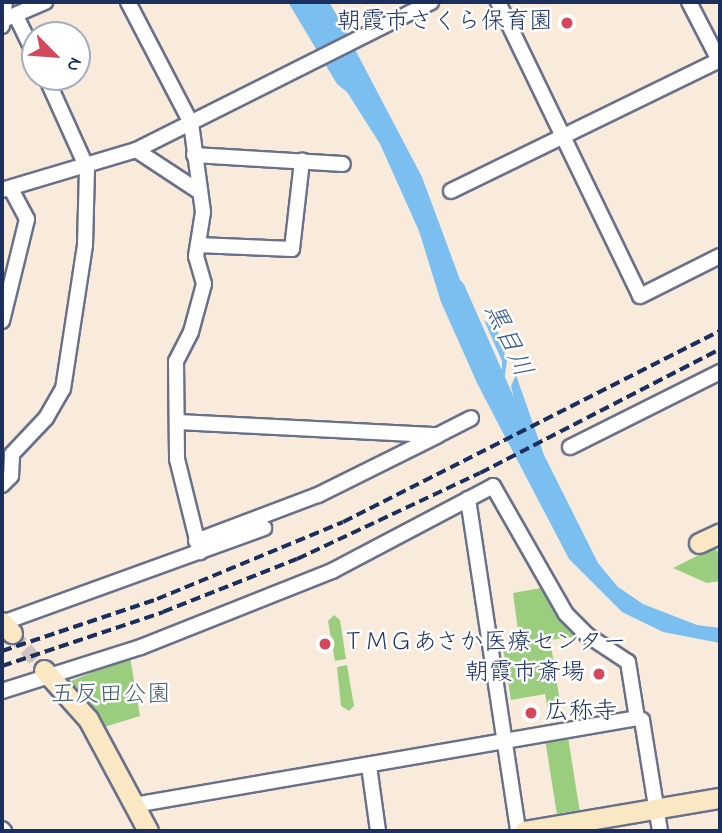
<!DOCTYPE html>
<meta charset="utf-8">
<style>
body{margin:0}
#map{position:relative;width:722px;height:833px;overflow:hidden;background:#f9ebdc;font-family:"Indie Flower","Klee One",sans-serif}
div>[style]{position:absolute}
.green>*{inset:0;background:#9ace7e;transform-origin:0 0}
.water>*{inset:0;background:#7bbff1}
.river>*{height:19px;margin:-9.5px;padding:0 9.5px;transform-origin:9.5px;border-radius:9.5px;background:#7bbff1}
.street-tunnel>*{height:14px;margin-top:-7px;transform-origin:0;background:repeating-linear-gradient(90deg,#cdc5c3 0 14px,transparent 0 21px)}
.roads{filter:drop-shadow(2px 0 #69718a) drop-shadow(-2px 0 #69718a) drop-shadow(0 2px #69718a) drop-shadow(0 -2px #69718a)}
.street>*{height:14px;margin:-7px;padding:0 7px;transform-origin:7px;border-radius:7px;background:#fff}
.secondary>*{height:19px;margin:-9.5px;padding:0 9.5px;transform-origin:9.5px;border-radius:9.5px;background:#fae7c3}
.rail>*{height:3.5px;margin-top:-1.75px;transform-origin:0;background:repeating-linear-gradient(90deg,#1b2f5e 0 10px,transparent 0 15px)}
.dots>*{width:19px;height:19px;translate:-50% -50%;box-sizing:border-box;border:4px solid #fff;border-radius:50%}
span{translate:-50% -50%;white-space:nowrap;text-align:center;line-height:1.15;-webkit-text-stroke:5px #fff;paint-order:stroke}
.poi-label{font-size:24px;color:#1b2f5e}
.right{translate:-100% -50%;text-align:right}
.left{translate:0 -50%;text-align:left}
.park-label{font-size:24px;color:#415f68}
.water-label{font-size:26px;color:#385a8a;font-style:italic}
.frame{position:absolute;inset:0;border:4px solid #1b2f5e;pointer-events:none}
.north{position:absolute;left:21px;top:21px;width:70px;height:70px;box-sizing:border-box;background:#fff;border:2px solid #a4acbf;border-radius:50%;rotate:115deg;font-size:19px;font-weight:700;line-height:28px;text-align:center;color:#1b2f5e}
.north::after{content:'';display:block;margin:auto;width:24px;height:32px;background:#d1495b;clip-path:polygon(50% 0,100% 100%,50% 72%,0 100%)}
</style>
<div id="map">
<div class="green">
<i style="clip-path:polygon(715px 547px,720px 557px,720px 581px,707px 583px,673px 568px)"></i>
<i style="clip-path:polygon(541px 588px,575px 631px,572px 637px,550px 640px,562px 714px,549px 716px,545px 694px,511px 700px,503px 648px,520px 645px,513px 593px)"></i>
<i style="clip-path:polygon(334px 615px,340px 620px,346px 659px,335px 661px,328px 621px)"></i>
<i style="clip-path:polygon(130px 657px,140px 716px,101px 728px,71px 681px)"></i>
<i style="clip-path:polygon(347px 665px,354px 706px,349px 711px,341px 706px,337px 667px)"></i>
<i style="left:568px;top:737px;width:74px;height:23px;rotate:81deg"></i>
</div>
<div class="water">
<i style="clip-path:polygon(288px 2px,329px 2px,338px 17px,422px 177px,469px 304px,462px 316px,478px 353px,497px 383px,496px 371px,502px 369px,502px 361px,484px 320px,498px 332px,507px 361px,504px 381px,510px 403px,516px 407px,511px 386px,516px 375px,544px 455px,598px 563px,618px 587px,643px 604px,697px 625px,720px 628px,720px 643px,663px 632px,622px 612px,569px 559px,478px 385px,441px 302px,419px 231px,380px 144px,347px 92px,337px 84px)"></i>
</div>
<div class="river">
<i style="left:455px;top:288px;width:131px;rotate:66.2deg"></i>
</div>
<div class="street-tunnel">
<i style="left:12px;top:633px;width:49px;rotate:49.1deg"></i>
</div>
<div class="roads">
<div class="street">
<i style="left:128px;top:2px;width:136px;rotate:62.5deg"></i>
<i style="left:191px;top:123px;width:90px;rotate:82.3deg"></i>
<i style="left:203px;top:212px;width:45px;rotate:99deg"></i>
<i style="left:196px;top:256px;width:29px;rotate:74deg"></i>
<i style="left:204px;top:284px;width:50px;rotate:105.2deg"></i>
<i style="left:191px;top:332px;width:33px;rotate:117deg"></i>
<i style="left:176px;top:361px;width:98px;rotate:89.4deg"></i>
<i style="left:177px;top:459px;width:96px;rotate:76.1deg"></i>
<i style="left:498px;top:2px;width:326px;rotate:64.2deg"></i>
<i style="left:640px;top:296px;width:89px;rotate:-26.6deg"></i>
<i style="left:689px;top:2px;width:65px;rotate:62.7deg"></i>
<i style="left:16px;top:16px;width:43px;rotate:64deg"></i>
<i style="left:3px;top:20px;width:46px;rotate:-23.2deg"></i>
<i style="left:2px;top:26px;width:24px;rotate:-83deg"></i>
<i style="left:136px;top:150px;width:73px;rotate:33.3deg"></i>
<i style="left:194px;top:155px;width:149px;rotate:3.5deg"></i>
<i style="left:2px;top:190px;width:140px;rotate:-16.6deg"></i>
<i style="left:136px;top:150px;width:330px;rotate:-26.6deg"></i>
<i style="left:451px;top:191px;width:299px;rotate:-26deg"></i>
<i style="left:198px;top:245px;width:94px;rotate:2.4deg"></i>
<i style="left:292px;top:249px;width:89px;rotate:-83.5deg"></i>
<i style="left:2px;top:321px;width:105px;rotate:-76.2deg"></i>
<i style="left:27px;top:219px;width:34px;rotate:-118deg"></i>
<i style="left:178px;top:422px;width:260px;rotate:2.9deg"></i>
<i style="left:438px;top:435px;width:37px;rotate:-27deg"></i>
<i style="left:570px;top:447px;width:168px;rotate:-26.6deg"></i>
<i style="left:2px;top:485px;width:13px;rotate:-45deg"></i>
<i style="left:11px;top:476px;width:22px;rotate:-87deg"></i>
<i style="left:12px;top:454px;width:50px;rotate:-46.6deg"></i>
<i style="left:46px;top:418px;width:34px;rotate:-60deg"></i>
<i style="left:63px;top:389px;width:146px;rotate:-81.3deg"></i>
<i style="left:85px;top:245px;width:77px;rotate:-88.5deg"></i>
<i style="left:87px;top:168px;width:100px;rotate:-114.3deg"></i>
<i style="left:468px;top:499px;width:336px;rotate:81.4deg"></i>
<i style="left:196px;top:541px;width:130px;rotate:-20.7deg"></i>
<i style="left:318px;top:495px;width:133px;rotate:-26.4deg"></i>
<i style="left:2px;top:623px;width:279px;rotate:-19.9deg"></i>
<i style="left:2px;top:691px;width:146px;rotate:-17.6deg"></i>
<i style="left:141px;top:647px;width:206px;rotate:-21.7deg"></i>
<i style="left:332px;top:571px;width:182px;rotate:-27.8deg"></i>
<i style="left:493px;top:486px;width:147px;rotate:60.3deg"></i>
<i style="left:566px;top:614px;width:30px;rotate:45deg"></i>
<i style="left:587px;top:635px;width:49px;rotate:33.4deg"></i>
<i style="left:628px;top:662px;width:57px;rotate:80.9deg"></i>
<i style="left:369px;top:766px;width:66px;rotate:82.1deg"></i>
<i style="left:134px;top:805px;width:510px;rotate:-9.81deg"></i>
<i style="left:637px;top:718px;width:5px;rotate:22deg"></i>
<i style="left:642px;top:720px;width:112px;rotate:80.8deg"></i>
<i style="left:2px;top:829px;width:3px;rotate:45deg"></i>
</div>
<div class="secondary">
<i style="left:699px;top:543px;width:23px;rotate:-25deg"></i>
<i style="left:2px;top:622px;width:15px;rotate:48deg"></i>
<i style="left:44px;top:670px;width:66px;rotate:48.1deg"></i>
<i style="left:88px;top:719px;width:127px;rotate:61.8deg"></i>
<i style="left:524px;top:831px;width:199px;rotate:-9.6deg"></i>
</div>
</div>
<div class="rail">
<i style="left:2px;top:651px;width:163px;rotate:-18.5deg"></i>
<i style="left:157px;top:599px;width:201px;rotate:-22.5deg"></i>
<i style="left:343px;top:522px;width:423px;rotate:-26.9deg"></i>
<i style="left:2px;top:666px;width:170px;rotate:-18.5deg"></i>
<i style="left:163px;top:612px;width:144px;rotate:-21.6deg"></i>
<i style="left:297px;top:559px;width:202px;rotate:-25.2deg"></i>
<i style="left:480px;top:473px;width:270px;rotate:-27.3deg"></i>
</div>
<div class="dots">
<i style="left:567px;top:23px;background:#d1495b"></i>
<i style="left:325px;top:644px;background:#d1495b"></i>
<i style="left:599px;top:674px;background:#d1495b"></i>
<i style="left:531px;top:713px;background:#d1495b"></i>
</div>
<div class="poi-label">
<span class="right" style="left:553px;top:23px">朝霞市さくら保育園</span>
<span class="left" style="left:341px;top:644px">ＴＭＧあさか医療センター</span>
<span class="right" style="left:585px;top:674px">朝霞市斎場</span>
<span class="left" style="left:545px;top:713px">広称寺</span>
</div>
<div class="park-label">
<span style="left:111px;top:696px">五反田公園</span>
</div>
<div class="water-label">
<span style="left:506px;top:341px;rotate:65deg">黒目川</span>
</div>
<div class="frame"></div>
<div class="north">N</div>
</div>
